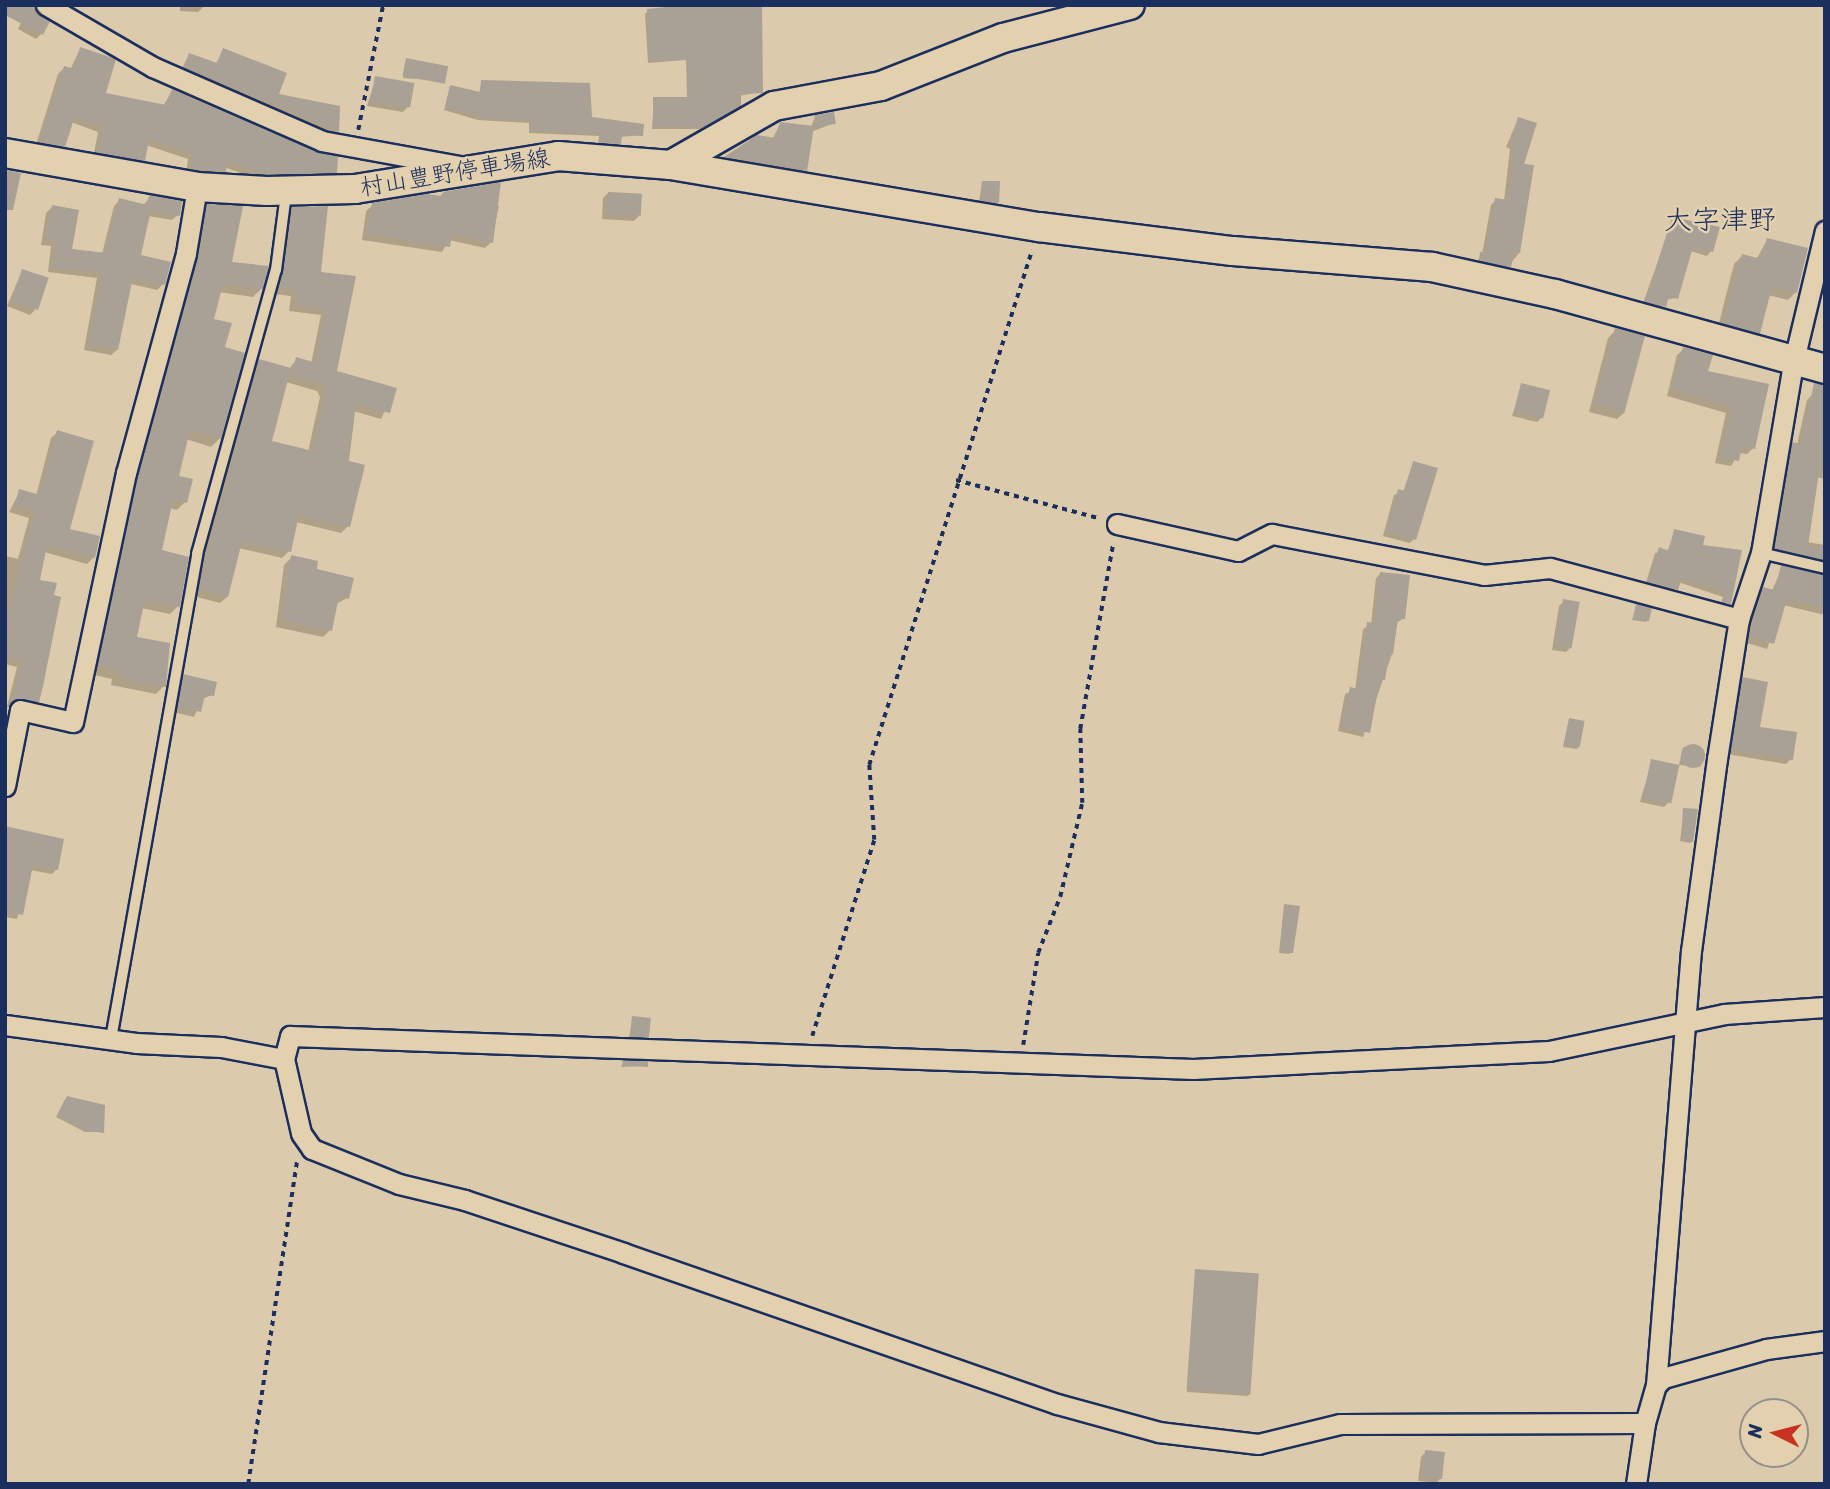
<!DOCTYPE html>
<meta charset="utf-8">
<style>
body{margin:0}
#map{position:relative;width:1830px;height:1489px;overflow:hidden;background:#dbcaab;font-family:Sriracha,"Klee One",sans-serif}
div>[style]{position:absolute}
.shadow>*{inset:0;background:#0003}
.building>*{inset:0;background:#a9a196;transform-origin:0 0}
.round{border-radius:50%}
.path>*{height:3.5px;margin-top:-1.75px;transform-origin:0;background:repeating-linear-gradient(90deg,#1b2f5e 0 5px,transparent 0 10px)}
.roads{filter:drop-shadow(2px 0 #1b2f5e) drop-shadow(-2px 0 #1b2f5e) drop-shadow(0 2px #1b2f5e) drop-shadow(0 -2px #1b2f5e)}
.lane>*{height:10px;margin:-5px;padding:0 5px;transform-origin:5px;border-radius:5px;background:#e3d0ae}
.street>*{height:19px;margin:-9.5px;padding:0 9.5px;transform-origin:9.5px;border-radius:9.5px;background:#e3d0ae}
.secondary>*{height:28px;margin:-14px;padding:0 14px;transform-origin:14px;border-radius:14px;background:#e3d0ae}
span{translate:-50% -50%;white-space:nowrap;text-align:center;line-height:1.15;-webkit-text-stroke:5px #e3d0ae;paint-order:stroke}
.street-label{font-size:24px;color:#1b2f5e}
.quarter-label{font-size:28px;color:#1b2f5e}
.frame{position:absolute;inset:0;border:7px solid #1b2f5e;pointer-events:none}
.north{position:absolute;left:1739px;top:1398px;width:70px;height:70px;box-sizing:border-box;background:#e3d0ae;border:2px solid #93908e;border-radius:50%;rotate:276deg;font-size:19px;font-weight:700;line-height:28px;text-align:center;color:#1b2f5e}
.north::after{content:'';display:block;margin:auto;width:24px;height:32px;background:#c8321e;clip-path:polygon(50% 0,100% 100%,50% 72%,0 100%)}
</style>
<div id="map">
<div class="shadow">
<i style="clip-path:polygon(180px 5px,203px 5px,203px 7px,198px 12px,180px 11px)"></i>
<i style="clip-path:polygon(685px 5px,762px 5px,761px 92px,739px 96px,737px 108px,700px 129px,652px 129px,654px 99px,687px 99px,686px 60px,648px 63px,645px 13px)"></i>
<i style="clip-path:polygon(26px 12px,41px 34px,36px 39px,18px 29px)"></i>
<i style="clip-path:polygon(80px 49px,104px 94px,163px 106px,172px 91px,336px 172px,329px 178px,260px 180px,224px 167px,218px 177px,186px 175px,188px 159px,146px 145px,137px 166px,93px 158px,98px 132px,71px 122px,57px 152px,35px 148px,58px 74px,64px 68px,70px 70px)"></i>
<i style="clip-path:polygon(224px 50px,276px 95px,337px 131px,332px 136px,180px 72px,189px 55px,215px 65px)"></i>
<i style="clip-path:polygon(407px 60px,444px 81px,403px 78px)"></i>
<i style="clip-path:polygon(376px 78px,408px 107px,403px 112px,367px 106px)"></i>
<i style="clip-path:polygon(482px 81px,590px 119px,642px 135px,620px 137px,617px 146px,598px 144px,599px 136px,529px 133px,529px 123px,478px 120px,444px 110px,450px 87px,479px 93px)"></i>
<i style="clip-path:polygon(815px 117px,834px 123px,811px 132px,805px 170px,800px 175px,721px 162px,757px 137px,772px 140px,780px 124px,811px 127px)"></i>
<i style="clip-path:polygon(1518px 119px,1522px 165px,1519px 253px,1505px 271px,1475px 265px,1482px 254px,1491px 205px,1496px 200px,1504px 201px,1510px 149px,1506px 147px)"></i>
<i style="clip-path:polygon(982px 182px,997px 202px,995px 204px,979px 202px)"></i>
<i style="clip-path:polygon(443px 193px,499px 206px,491px 242px,485px 248px,449px 240px,442px 252px,362px 240px,366px 211px,373px 205px,439px 198px)"></i>
<i style="clip-path:polygon(608px 193px,639px 216px,634px 221px,602px 219px,603px 198px)"></i>
<i style="clip-path:polygon(150px 197px,178px 215px,172px 220px,148px 216px,139px 256px,163px 284px,157px 290px,131px 284px,117px 350px,111px 355px,84px 350px,97px 278px,48px 272px,51px 246px,41px 245px,46px 213px,52px 207px,70px 250px,102px 254px,114px 206px,120px 200px,143px 206px)"></i>
<i style="clip-path:polygon(207px 206px,229px 263px,261px 289px,253px 297px,219px 292px,212px 320px,223px 349px,220px 438px,211px 447px,186px 439px,176px 477px,185px 502px,177px 510px,170px 508px,160px 552px,178px 606px,170px 614px,141px 608px,135px 638px,164px 686px,156px 694px,111px 685px,112px 679px,90px 674px,130px 486px,199px 214px)"></i>
<i style="clip-path:polygon(evenodd,293px 209px,319px 273px,354px 278px,335px 372px,395px 389px,381px 419px,353px 411px,347px 462px,348px 526px,341px 533px,296px 522px,289px 551px,282px 558px,239px 548px,227px 597px,220px 603px,193px 596px,253px 368px,259px 361px,289px 369px,297px 359px,311px 364px,321px 315px,289px 311px,291px 296px,273px 294px,286px 216px,293px 209px,286px 382px,317px 391px,320px 397px,308px 452px,270px 443px,286px 382px)"></i>
<i style="clip-path:polygon(1673px 219px,1711px 251px,1707px 256px,1690px 251px,1676px 298px,1666px 300px,1660px 311px,1642px 306px)"></i>
<i style="clip-path:polygon(1767px 240px,1796px 292px,1788px 300px,1768px 295px,1758px 333px,1751px 341px,1717px 331px,1734px 264px,1742px 256px,1756px 260px)"></i>
<i style="clip-path:polygon(22px 271px,35px 310px,30px 315px,7px 306px)"></i>
<i style="clip-path:polygon(1616px 330px,1625px 412px,1617px 419px,1589px 412px,1608px 338px)"></i>
<i style="clip-path:polygon(1684px 349px,1706px 373px,1766px 386px,1753px 448px,1747px 454px,1739px 453px,1731px 466px,1715px 463px,1726px 413px,1667px 396px,1677px 355px)"></i>
<i style="clip-path:polygon(1522px 385px,1542px 417px,1537px 422px,1512px 416px)"></i>
<i style="clip-path:polygon(1813px 394px,1825px 396px,1825px 479px,1816px 477px,1807px 542px,1825px 545px,1825px 573px,1821px 566px,1769px 554px,1787px 450px,1797px 445px,1807px 400px)"></i>
<i style="clip-path:polygon(58px 432px,68px 530px,94px 557px,87px 564px,44px 552px,38px 581px,38px 701px,31px 708px,7px 707px,17px 667px,5px 664px,5px 556px,18px 559px,29px 518px,9px 512px,20px 491px,36px 496px,51px 438px)"></i>
<i style="clip-path:polygon(1413px 463px,1414px 539px,1410px 543px,1383px 536px,1394px 495px,1403px 492px)"></i>
<i style="clip-path:polygon(1675px 531px,1701px 546px,1740px 551px,1725px 607px,1720px 606px,1723px 597px,1678px 582px,1672px 593px,1645px 586px,1655px 553px,1667px 552px)"></i>
<i style="clip-path:polygon(292px 557px,347px 598px,336px 604px,330px 630px,323px 637px,276px 627px,284px 565px)"></i>
<i style="clip-path:polygon(1782px 567px,1825px 577px,1825px 615px,1783px 605px,1767px 649px,1744px 642px,1757px 595px,1763px 589px,1772px 591px)"></i>
<i style="clip-path:polygon(1381px 573px,1404px 618px,1396px 623px,1392px 654px,1363px 737px,1338px 731px,1345px 694px,1355px 690px,1363px 629px,1371px 625px,1376px 578px)"></i>
<i style="clip-path:polygon(1564px 601px,1571px 647px,1566px 652px,1552px 650px,1559px 606px)"></i>
<i style="clip-path:polygon(1636px 606px,1648px 620px,1646px 622px,1632px 620px)"></i>
<i style="clip-path:polygon(184px 676px,212px 695px,202px 699px,194px 717px,173px 712px)"></i>
<i style="clip-path:polygon(1743px 679px,1758px 729px,1791px 759px,1786px 764px,1727px 754px,1738px 684px)"></i>
<i style="clip-path:polygon(1569px 720px,1578px 747px,1577px 749px,1563px 747px)"></i>
<i style="clip-path:polygon(1683px 747px,1704px 750px,1700px 767px,1679px 765px)"></i>
<i style="clip-path:polygon(1652px 761px,1669px 802px,1664px 807px,1640px 802px)"></i>
<i style="clip-path:polygon(1684px 810px,1692px 841px,1690px 843px,1680px 841px)"></i>
<i style="clip-path:polygon(5px 828px,57px 869px,52px 874px,30px 870px,17px 919px,5px 917px)"></i>
<i style="clip-path:polygon(1284px 906px,1291px 952px,1289px 954px,1279px 953px)"></i>
<i style="clip-path:polygon(633px 1018px,648px 1036px,646px 1038px,629px 1038px)"></i>
<i style="clip-path:polygon(623px 1062px,646px 1066px,621px 1067px)"></i>
<i style="clip-path:polygon(65px 1100px,102px 1132px,85px 1132px,56px 1117px)"></i>
<i style="clip-path:polygon(1196px 1270px,1250px 1394px,1248px 1396px,1187px 1392px)"></i>
<i style="clip-path:polygon(1426px 1452px,1441px 1478px,1436px 1483px,1418px 1481px,1421px 1457px)"></i>
</div>
<div class="building">
<i style="clip-path:polygon(5px 5px,34px 7px,50px 21px,43px 35px,5px 15px)"></i>
<i style="clip-path:polygon(686px 5px,762px 5px,763px 93px,741px 94px,741px 106px,704px 127px,653px 127px,653px 97px,689px 97px,687px 59px,650px 61px,647px 9px)"></i>
<i style="clip-path:polygon(80px 47px,116px 59px,106px 93px,166px 105px,172px 89px,317px 152px,338px 156px,337px 173px,267px 174px,227px 161px,226px 172px,191px 169px,193px 153px,149px 139px,145px 161px,98px 153px,103px 126px,75px 116px,65px 147px,40px 142px,64px 66px,74px 69px)"></i>
<i style="clip-path:polygon(223px 48px,287px 73px,279px 94px,340px 106px,339px 132px,184px 67px,189px 53px,217px 63px)"></i>
<i style="left:406px;top:58px;width:43px;height:18px;rotate:11deg"></i>
<i style="left:375px;top:76px;width:40px;height:25px;rotate:10deg"></i>
<i style="clip-path:polygon(481px 80px,590px 83px,592px 117px,644px 124px,643px 136px,622px 135px,621px 144px,599px 142px,600px 134px,530px 131px,531px 121px,480px 119px,480px 115px,445px 108px,450px 85px,480px 92px)"></i>
<i style="left:834px;top:112px;width:12px;height:20px;rotate:81deg"></i>
<i style="clip-path:polygon(1518px 117px,1537px 123px,1524px 164px,1534px 165px,1520px 253px,1514px 252px,1511px 267px,1479px 260px,1480px 252px,1486px 253px,1495px 198px,1508px 200px,1514px 144px,1510px 143px)"></i>
<i style="clip-path:polygon(780px 122px,814px 126px,807px 171px,724px 157px,757px 135px,775px 138px)"></i>
<i style="clip-path:polygon(5px 170px,21px 173px,13px 210px,5px 210px)"></i>
<i style="clip-path:polygon(982px 181px,1000px 181px,999px 203px,981px 200px)"></i>
<i style="clip-path:polygon(501px 182px,493px 243px,452px 234px,450px 247px,367px 234px,372px 203px,427px 194px,442px 196px,443px 192px)"></i>
<i style="left:608px;top:192px;width:34px;height:22px;rotate:3deg"></i>
<i style="clip-path:polygon(149px 195px,182px 201px,180px 216px,151px 210px,141px 255px,171px 262px,165px 285px,133px 277px,118px 350px,89px 345px,102px 273px,53px 267px,56px 241px,46px 240px,52px 205px,79px 210px,72px 249px,106px 253px,119px 198px,147px 205px)"></i>
<i style="clip-path:polygon(207px 204px,243px 206px,232px 262px,269px 266px,263px 289px,223px 284px,214px 319px,232px 323px,225px 347px,245px 353px,221px 439px,190px 430px,179px 476px,193px 479px,187px 503px,173px 500px,162px 550px,189px 557px,180px 607px,145px 599px,137px 637px,170px 643px,166px 687px,118px 677px,119px 671px,97px 666px,138px 476px,198px 256px)"></i>
<i style="clip-path:polygon(328px 206px,321px 272px,356px 276px,337px 371px,397px 388px,390px 413px,356px 404px,349px 461px,365px 465px,350px 527px,299px 515px,291px 552px,242px 542px,228px 597px,198px 590px,259px 359px,291px 368px,272px 441px,313px 451px,326px 389px,324px 384px,291px 375px,296px 357px,316px 363px,326px 309px,295px 305px,297px 290px,279px 288px,292px 207px)"></i>
<i style="clip-path:polygon(1672px 217px,1720px 227px,1713px 252px,1693px 247px,1678px 299px,1669px 296px,1666px 307px,1645px 302px)"></i>
<i style="clip-path:polygon(1767px 238px,1808px 248px,1797px 293px,1772px 287px,1760px 334px,1724px 324px,1742px 254px,1761px 259px)"></i>
<i style="left:22px;top:269px;width:28px;height:34px;rotate:18deg"></i>
<i style="left:1615px;top:328px;width:31px;height:79px;rotate:15deg"></i>
<i style="clip-path:polygon(1683px 347px,1713px 355px,1708px 371px,1769px 384px,1755px 449px,1742px 446px,1739px 461px,1721px 457px,1732px 407px,1672px 389px)"></i>
<i style="left:1521px;top:383px;width:30px;height:29px;rotate:14deg"></i>
<i style="clip-path:polygon(1814px 383px,1825px 385px,1825px 433px,1808px 546px,1825px 549px,1825px 560px,1774px 548px,1792px 442px,1801px 444px)"></i>
<i style="clip-path:polygon(57px 430px,94px 441px,70px 529px,100px 536px,95px 558px,47px 545px,40px 580px,57px 583px,54px 595px,61px 597px,43px 686px,39px 702px,12px 701px,23px 660px,6px 657px,9px 640px,5px 639px,5px 627px,35px 511px,15px 505px,19px 489px,40px 495px)"></i>
<i style="clip-path:polygon(1413px 461px,1438px 468px,1416px 540px,1387px 532px,1398px 489px,1405px 491px)"></i>
<i style="clip-path:polygon(1674px 529px,1705px 536px,1703px 545px,1742px 550px,1731px 604px,1723px 602px,1726px 592px,1682px 578px,1678px 590px,1648px 582px,1659px 547px,1669px 551px)"></i>
<i style="clip-path:polygon(291px 555px,318px 561px,317px 569px,354px 578px,349px 599px,339px 596px,332px 631px,283px 620px)"></i>
<i style="clip-path:polygon(1781px 565px,1825px 575px,1825px 608px,1787px 599px,1774px 644px,1749px 636px,1763px 587px,1775px 590px)"></i>
<i style="clip-path:polygon(1380px 572px,1410px 575px,1405px 619px,1398px 618px,1393px 654px,1389px 654px,1385px 680px,1380px 679px,1370px 733px,1341px 727px,1350px 687px,1358px 689px,1367px 622px,1375px 623px)"></i>
<i style="left:1563px;top:599px;width:17px;height:47px;rotate:10deg"></i>
<i style="clip-path:polygon(1636px 604px,1652px 608px,1649px 621px,1633px 619px)"></i>
<i style="clip-path:polygon(183px 674px,217px 682px,214px 696px,205px 695px,201px 712px,177px 707px)"></i>
<i style="clip-path:polygon(1742px 677px,1768px 682px,1760px 727px,1797px 732px,1793px 760px,1731px 749px)"></i>
<i style="left:1569px;top:718px;width:16px;height:27px;rotate:11deg"></i>
<i class="round" style="left:1681px;top:744px;width:24px;height:24px"></i>
<i style="left:1651px;top:759px;width:29px;height:39px;rotate:12deg"></i>
<i style="clip-path:polygon(1683px 808px,1698px 809px,1693px 842px,1681px 840px)"></i>
<i style="clip-path:polygon(5px 826px,64px 839px,58px 870px,33px 865px,23px 915px,5px 911px)"></i>
<i style="clip-path:polygon(1284px 904px,1300px 906px,1293px 953px,1280px 952px)"></i>
<i style="left:632px;top:1016px;width:19px;height:20px;rotate:6deg"></i>
<i style="clip-path:polygon(623px 1060px,648px 1061px,648px 1067px,622px 1065px)"></i>
<i style="clip-path:polygon(67px 1096px,105px 1105px,104px 1133px,87px 1131px,57px 1115px)"></i>
<i style="left:1195px;top:1269px;width:64px;height:121px;rotate:4deg"></i>
<i style="left:1425px;top:1450px;width:20px;height:27px;rotate:6deg"></i>
</div>
<div class="path">
<i style="left:358px;top:130px;width:127px;rotate:-78.7deg"></i>
<i style="left:956px;top:480px;width:147px;rotate:15deg"></i>
<i style="left:812px;top:1036px;width:206px;rotate:-72.4deg"></i>
<i style="left:874px;top:840px;width:75px;rotate:-93.8deg"></i>
<i style="left:869px;top:765px;width:540px;rotate:-72.44deg"></i>
<i style="left:1023px;top:1045px;width:93px;rotate:-80.7deg"></i>
<i style="left:1038px;top:953px;width:60px;rotate:-68.6deg"></i>
<i style="left:1060px;top:897px;width:97px;rotate:-76.8deg"></i>
<i style="left:1082px;top:803px;width:74px;rotate:-91.5deg"></i>
<i style="left:1080px;top:729px;width:189px;rotate:-79.9deg"></i>
<i style="left:248px;top:1484px;width:329px;rotate:-81.4deg"></i>
</div>
<div class="roads">
<div class="lane">
<i style="left:1761px;top:553px;width:66px;rotate:13.2deg"></i>
<i style="left:111px;top:1039px;width:493px;rotate:-79.9deg"></i>
<i style="left:197px;top:554px;width:295px;rotate:-74.5deg"></i>
<i style="left:276px;top:270px;width:77px;rotate:-82.5deg"></i>
</div>
<div class="street">
<i style="left:46px;top:5px;width:124px;rotate:30.1deg"></i>
<i style="left:153px;top:67px;width:184px;rotate:23.6deg"></i>
<i style="left:322px;top:141px;width:139px;rotate:10.3deg"></i>
<i style="left:1117px;top:524px;width:124px;rotate:12.6deg"></i>
<i style="left:1238px;top:551px;width:38px;rotate:-27deg"></i>
<i style="left:1272px;top:534px;width:216px;rotate:10.9deg"></i>
<i style="left:1484px;top:575px;width:66px;rotate:-6.1deg"></i>
<i style="left:1550px;top:568px;width:196px;rotate:15.1deg"></i>
<i style="left:5px;top:786px;width:77px;rotate:-78.8deg"></i>
<i style="left:20px;top:710px;width:54px;rotate:12.8deg"></i>
<i style="left:73px;top:722px;width:255px;rotate:-78deg"></i>
<i style="left:126px;top:473px;width:228px;rotate:-74.7deg"></i>
<i style="left:186px;top:253px;width:67px;rotate:-80.5deg"></i>
<i style="left:5px;top:1025px;width:132px;rotate:7.8deg"></i>
<i style="left:136px;top:1043px;width:85px;rotate:2.7deg"></i>
<i style="left:221px;top:1047px;width:64px;rotate:10.8deg"></i>
<i style="left:1656px;top:1385px;width:10px;rotate:-45deg"></i>
<i style="left:1663px;top:1378px;width:107px;rotate:-15.7deg"></i>
<i style="left:1766px;top:1349px;width:60px;rotate:-7.7deg"></i>
<i style="left:1645px;top:1423px;width:305px;rotate:179.8deg"></i>
<i style="left:1340px;top:1424px;width:84px;rotate:166.3deg"></i>
<i style="left:1258px;top:1444px;width:100px;rotate:-173.1deg"></i>
<i style="left:1159px;top:1432px;width:106px;rotate:-164.6deg"></i>
<i style="left:1057px;top:1404px;width:459px;rotate:-160.8deg"></i>
<i style="left:624px;top:1253px;width:168px;rotate:-161.6deg"></i>
<i style="left:465px;top:1200px;width:68px;rotate:-166.4deg"></i>
<i style="left:399px;top:1184px;width:94px;rotate:-158.1deg"></i>
<i style="left:312px;top:1149px;width:19px;rotate:-125deg"></i>
<i style="left:301px;top:1133px;width:76px;rotate:-102.9deg"></i>
<i style="left:284px;top:1059px;width:24px;rotate:-75deg"></i>
<i style="left:290px;top:1036px;width:904px;rotate:2.09deg"></i>
<i style="left:1193px;top:1069px;width:356px;rotate:-2.9deg"></i>
<i style="left:1549px;top:1051px;width:179px;rotate:-11.9deg"></i>
<i style="left:1724px;top:1014px;width:101px;rotate:-4deg"></i>
<i style="left:1636px;top:1484px;width:62px;rotate:-81.6deg"></i>
<i style="left:1645px;top:1423px;width:40px;rotate:-74deg"></i>
<i style="left:1656px;top:1385px;width:435px;rotate:-85.4deg"></i>
<i style="left:1691px;top:951px;width:194px;rotate:-82.3deg"></i>
<i style="left:1717px;top:759px;width:142px;rotate:-81.1deg"></i>
<i style="left:1739px;top:619px;width:70px;rotate:-71.6deg"></i>
<i style="left:1761px;top:553px;width:192px;rotate:-80.4deg"></i>
<i style="left:1793px;top:364px;width:137px;rotate:-76.5deg"></i>
</div>
<div class="secondary">
<i style="left:5px;top:153px;width:195px;rotate:10deg"></i>
<i style="left:197px;top:187px;width:70px;rotate:3.3deg"></i>
<i style="left:267px;top:191px;width:88px;rotate:-1.3deg"></i>
<i style="left:355px;top:189px;width:206px;rotate:-9.2deg"></i>
<i style="left:558px;top:156px;width:113px;rotate:4.6deg"></i>
<i style="left:671px;top:165px;width:373px;rotate:9.6deg"></i>
<i style="left:1039px;top:227px;width:195px;rotate:7.1deg"></i>
<i style="left:1233px;top:251px;width:200px;rotate:4.6deg"></i>
<i style="left:1432px;top:267px;width:126px;rotate:12.4deg"></i>
<i style="left:1555px;top:294px;width:280px;rotate:15.5deg"></i>
<i style="left:671px;top:165px;width:119px;rotate:-29.8deg"></i>
<i style="left:774px;top:106px;width:109px;rotate:-10.6deg"></i>
<i style="left:881px;top:86px;width:131px;rotate:-21.5deg"></i>
<i style="left:1003px;top:38px;width:131px;rotate:-14.6deg"></i>
</div>
</div>
<div class="street-label">
<span style="left:455px;top:173px;rotate:-9deg">村山豊野停車場線</span>
</div>
<div class="quarter-label">
<span style="left:1720px;top:220px">大字津野</span>
</div>
<div class="frame"></div>
<div class="north">N</div>
</div>
